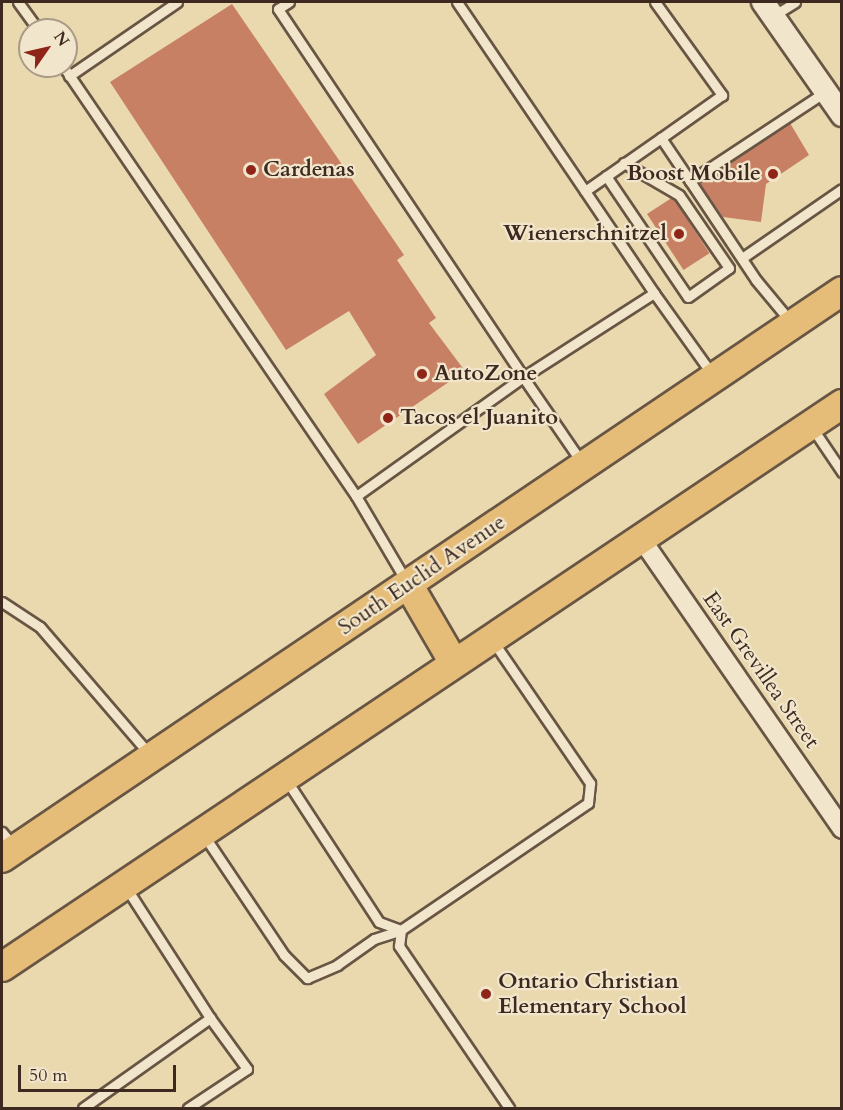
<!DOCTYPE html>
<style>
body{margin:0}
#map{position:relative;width:843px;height:1110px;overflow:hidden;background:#ead9af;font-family:Cardo,serif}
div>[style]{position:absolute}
.building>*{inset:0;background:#c88064;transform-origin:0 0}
.roads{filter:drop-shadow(2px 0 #685544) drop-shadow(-2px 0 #685544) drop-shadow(0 2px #685544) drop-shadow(0 -2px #685544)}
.service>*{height:9px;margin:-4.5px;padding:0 4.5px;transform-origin:4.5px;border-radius:4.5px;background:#f1e6cb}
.minor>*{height:18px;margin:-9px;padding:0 9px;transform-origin:9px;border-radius:9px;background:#f1e6cb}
.tertiary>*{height:22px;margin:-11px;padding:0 11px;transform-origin:11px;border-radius:11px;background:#f1e6cb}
.primary>*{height:28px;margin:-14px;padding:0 14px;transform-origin:14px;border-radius:14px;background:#e5bc78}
.dots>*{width:16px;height:16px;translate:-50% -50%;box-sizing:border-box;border:3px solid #f1e6cb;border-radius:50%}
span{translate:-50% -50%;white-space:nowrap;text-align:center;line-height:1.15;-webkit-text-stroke:4.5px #f1e6cb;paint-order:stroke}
.poi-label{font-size:22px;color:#3d2920;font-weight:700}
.left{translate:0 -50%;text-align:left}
.right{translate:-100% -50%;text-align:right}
.street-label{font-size:22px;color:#3d2920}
.frame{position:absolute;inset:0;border:3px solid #3d2920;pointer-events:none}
.north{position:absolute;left:18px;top:18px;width:60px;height:60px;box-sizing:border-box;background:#f1e6cb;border:2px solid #a99a87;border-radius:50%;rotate:56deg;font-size:16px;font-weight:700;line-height:24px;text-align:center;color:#3d2920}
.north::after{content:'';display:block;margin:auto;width:21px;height:27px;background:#8f2418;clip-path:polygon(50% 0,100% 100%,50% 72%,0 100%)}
.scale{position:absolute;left:18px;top:1065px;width:158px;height:27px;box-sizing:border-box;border:3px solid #3d2920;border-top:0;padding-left:8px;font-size:18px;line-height:21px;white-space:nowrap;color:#3d2920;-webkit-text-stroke:4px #f1e6cb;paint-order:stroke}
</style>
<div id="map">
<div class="building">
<i style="clip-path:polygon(232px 4px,404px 255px,397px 260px,436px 318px,429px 323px,465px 371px,358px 444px,324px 394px,376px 355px,349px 311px,286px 350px,110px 82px)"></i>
<i style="clip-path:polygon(790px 123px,809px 155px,766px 184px,761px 222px,723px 217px,700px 184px)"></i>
<i style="left:673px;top:197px;width:67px;height:31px;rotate:57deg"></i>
</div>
<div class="roads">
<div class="service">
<i style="left:18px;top:2px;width:34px;rotate:54deg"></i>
<i style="left:289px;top:2px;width:13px;rotate:148deg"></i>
<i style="left:278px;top:9px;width:442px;rotate:56.3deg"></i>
<i style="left:523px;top:377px;width:205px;rotate:144.5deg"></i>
<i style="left:457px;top:2px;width:351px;rotate:55.9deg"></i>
<i style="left:654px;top:293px;width:156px;rotate:147.3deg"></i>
<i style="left:523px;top:377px;width:104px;rotate:55.5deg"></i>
<i style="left:655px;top:2px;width:115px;rotate:54.2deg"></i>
<i style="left:722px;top:95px;width:75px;rotate:144.8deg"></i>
<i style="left:773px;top:16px;width:26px;rotate:-32deg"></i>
<i style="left:63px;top:66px;width:520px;rotate:55.73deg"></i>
<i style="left:356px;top:496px;width:99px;rotate:59.5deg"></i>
<i style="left:69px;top:76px;width:131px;rotate:-34.4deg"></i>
<i style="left:606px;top:176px;width:146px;rotate:55.9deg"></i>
<i style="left:688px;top:297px;width:50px;rotate:-35.3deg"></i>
<i style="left:729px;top:268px;width:88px;rotate:-124.4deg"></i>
<i style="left:679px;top:195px;width:64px;rotate:-149.8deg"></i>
<i style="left:690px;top:181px;width:119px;rotate:56.3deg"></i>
<i style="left:756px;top:280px;width:55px;rotate:50.2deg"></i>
<i style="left:585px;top:191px;width:93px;rotate:-34.9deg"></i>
<i style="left:661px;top:138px;width:52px;rotate:56deg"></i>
<i style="left:690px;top:181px;width:162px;rotate:-33.4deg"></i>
<i style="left:742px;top:258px;width:121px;rotate:-34.6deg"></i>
<i style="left:654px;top:293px;width:100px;rotate:54.4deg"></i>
<i style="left:813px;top:429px;width:52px;rotate:56deg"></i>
<i style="left:2px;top:602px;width:45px;rotate:33.3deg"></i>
<i style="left:40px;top:627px;width:169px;rotate:49.3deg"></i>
<i style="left:287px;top:781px;width:168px;rotate:56.9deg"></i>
<i style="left:379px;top:922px;width:23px;rotate:20deg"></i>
<i style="left:401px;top:930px;width:226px;rotate:-34.2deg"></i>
<i style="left:588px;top:803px;width:20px;rotate:-84deg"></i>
<i style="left:590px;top:783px;width:170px;rotate:-124.4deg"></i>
<i style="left:2px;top:832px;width:19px;rotate:51deg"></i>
<i style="left:203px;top:834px;width:146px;rotate:56.2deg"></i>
<i style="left:284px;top:955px;width:33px;rotate:45deg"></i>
<i style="left:307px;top:978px;width:33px;rotate:-23deg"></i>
<i style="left:337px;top:965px;width:45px;rotate:-35.1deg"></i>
<i style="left:374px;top:939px;width:28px;rotate:-18deg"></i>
<i style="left:401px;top:930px;width:16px;rotate:97deg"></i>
<i style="left:399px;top:946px;width:196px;rotate:55.8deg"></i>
<i style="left:127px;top:889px;width:153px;rotate:57.2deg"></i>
<i style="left:83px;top:1108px;width:156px;rotate:-35.3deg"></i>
<i style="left:210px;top:1018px;width:63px;rotate:54deg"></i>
<i style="left:247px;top:1069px;width:71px;rotate:146.5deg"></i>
</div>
<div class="minor">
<i style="left:640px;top:537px;width:355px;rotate:55.3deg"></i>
</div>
<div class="tertiary">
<i style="left:763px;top:2px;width:138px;rotate:55deg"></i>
</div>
<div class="primary">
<i style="left:408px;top:584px;width:91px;rotate:59.8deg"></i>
<i style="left:2px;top:858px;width:1013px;rotate:-34.02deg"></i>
<i style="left:2px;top:967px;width:1011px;rotate:-33.83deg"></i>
</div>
</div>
<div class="dots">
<i style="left:251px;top:170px;background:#8f2418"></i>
<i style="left:773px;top:174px;background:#8f2418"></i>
<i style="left:679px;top:234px;background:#8f2418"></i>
<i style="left:422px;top:374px;background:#8f2418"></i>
<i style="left:388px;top:418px;background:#8f2418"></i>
<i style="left:486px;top:994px;background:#8f2418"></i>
</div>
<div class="poi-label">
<span class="left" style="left:263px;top:170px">Cardenas</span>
<span class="right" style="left:761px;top:174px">Boost Mobile</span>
<span class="right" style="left:667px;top:234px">Wienerschnitzel</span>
<span class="left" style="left:434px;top:374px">AutoZone</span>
<span class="left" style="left:400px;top:418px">Tacos el Juanito</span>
<span class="left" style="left:498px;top:994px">Ontario Christian<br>Elementary School</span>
</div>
<div class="street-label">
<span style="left:422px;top:575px;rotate:-34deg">South Euclid Avenue</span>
<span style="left:761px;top:670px;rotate:55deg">East Grevillea Street</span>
</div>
<div class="frame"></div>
<div class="north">N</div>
<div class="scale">50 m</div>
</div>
